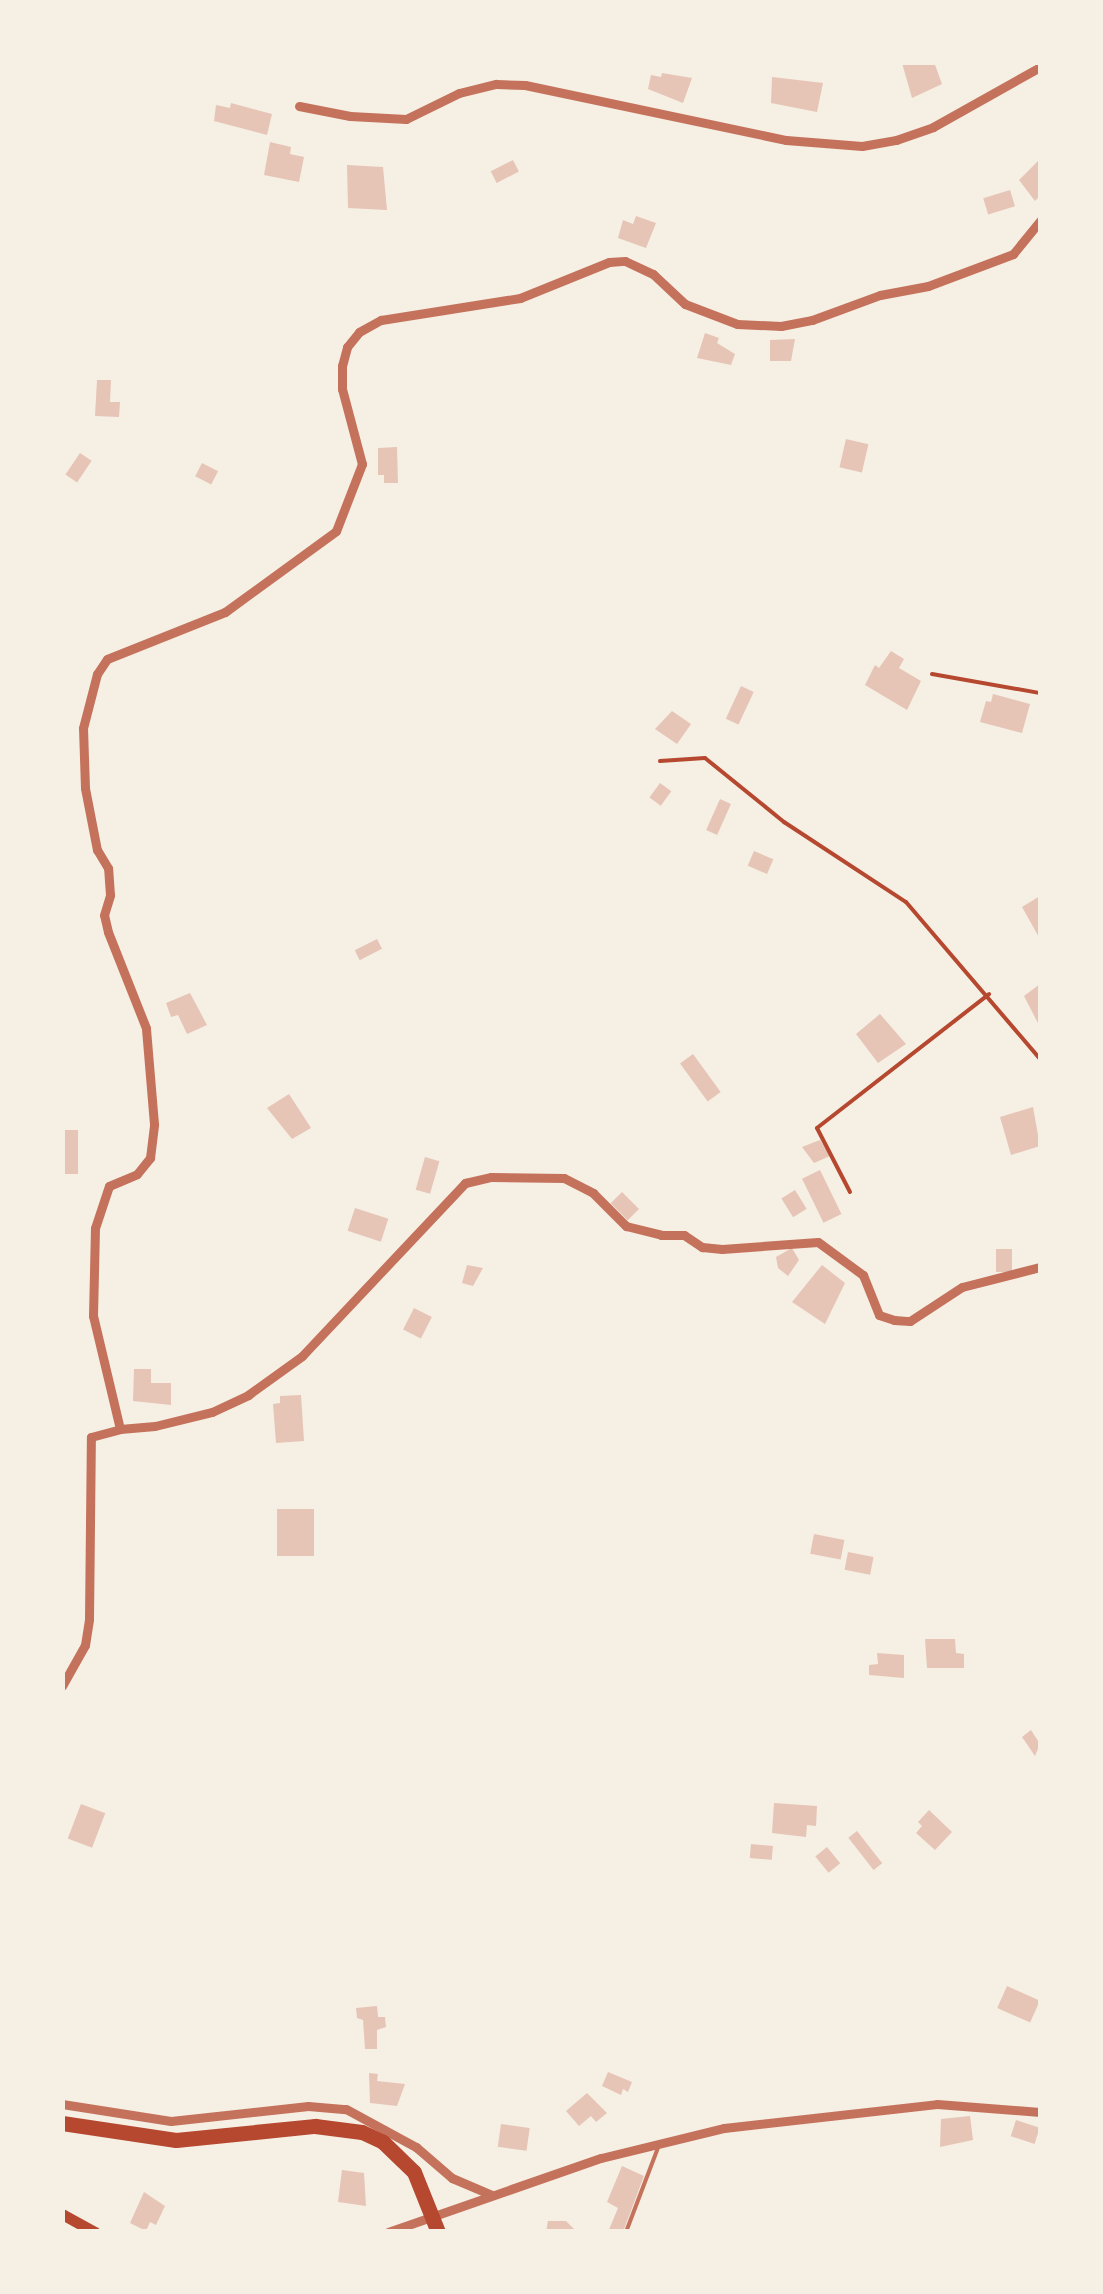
<!DOCTYPE html>
<style>
body{margin:0}
#map{position:relative;width:1103px;height:2294px;overflow:hidden;background:#f6efe4;font-family:Ubuntu,sans-serif}
div>[style]{position:absolute}
.building>*{inset:0;background:#e6c5b7;transform-origin:0 0}
.path>*{height:4px;margin:-2px;padding:0 2px;transform-origin:2px;border-radius:2px;background:#b5482f}
.service>*{height:4px;margin:-2px;padding:0 2px;transform-origin:2px;border-radius:2px;background:#c5725c}
.minor>*{height:9px;margin:-4.5px;padding:0 4.5px;transform-origin:4.5px;border-radius:4.5px;background:#c5725c}
.secondary>*{height:11px;margin:-5.5px;padding:0 5.5px;transform-origin:5.5px;border-radius:5.5px;background:#b5482f}
.motorway>*{height:15px;margin:-7.5px;padding:0 7.5px;transform-origin:7.5px;border-radius:7.5px;background:#b5482f}
span{translate:-50% -50%;white-space:nowrap;text-align:center;line-height:1.15;-webkit-text-stroke:10px #f6efe4;paint-order:stroke}
.frame{position:absolute;inset:0;border:65px solid #f6efe4;pointer-events:none}
</style>
<div id="map">
<div class="building">
<i style="clip-path:polygon(934px 62px,942px 84px,912px 98px,902px 63px)"></i>
<i style="clip-path:polygon(662px 73px,692px 78px,683px 103px,648px 89px,651px 75px,661px 77px)"></i>
<i style="clip-path:polygon(772px 77px,823px 83px,817px 112px,771px 103px)"></i>
<i style="clip-path:polygon(231px 103px,272px 114px,267px 135px,214px 121px,216px 105px,230px 108px)"></i>
<i style="clip-path:polygon(270px 142px,291px 147px,290px 154px,304px 157px,299px 182px,264px 175px)"></i>
<i style="clip-path:polygon(1040px 159px,1040px 196px,1035px 201px,1019px 180px)"></i>
<i style="left:513px;top:160px;width:13px;height:25px;rotate:63deg"></i>
<i style="clip-path:polygon(347px 165px,383px 167px,387px 210px,348px 208px)"></i>
<i style="left:1010px;top:190px;width:17px;height:28px;rotate:73deg"></i>
<i style="clip-path:polygon(636px 216px,656px 223px,646px 248px,618px 238px,623px 220px,633px 224px)"></i>
<i style="clip-path:polygon(705px 333px,719px 338px,717px 343px,735px 354px,731px 365px,697px 358px)"></i>
<i style="clip-path:polygon(795px 339px,791px 361px,770px 361px,770px 340px)"></i>
<i style="clip-path:polygon(97px 380px,111px 380px,110px 402px,120px 402px,119px 417px,95px 416px)"></i>
<i style="left:846px;top:439px;width:23px;height:29px;rotate:13deg"></i>
<i style="clip-path:polygon(397px 447px,398px 483px,384px 483px,384px 475px,378px 475px,378px 448px)"></i>
<i style="left:80px;top:453px;width:14px;height:26px;rotate:34deg"></i>
<i style="left:202px;top:463px;width:18px;height:15px;rotate:27deg"></i>
<i style="clip-path:polygon(891px 651px,904px 659px,899px 668px,921px 681px,907px 710px,865px 685px,875px 665px,879px 668px)"></i>
<i style="left:741px;top:686px;width:14px;height:36px;rotate:25deg"></i>
<i style="clip-path:polygon(993px 694px,1030px 704px,1022px 733px,980px 722px,986px 701px,991px 702px)"></i>
<i style="clip-path:polygon(672px 711px,691px 724px,677px 744px,655px 729px)"></i>
<i style="left:660px;top:783px;width:14px;height:18px;rotate:36deg"></i>
<i style="left:720px;top:799px;width:12px;height:34px;rotate:24deg"></i>
<i style="left:754px;top:851px;width:21px;height:16px;rotate:23deg"></i>
<i style="clip-path:polygon(1040px 896px,1040px 939px,1022px 907px)"></i>
<i style="left:377px;top:939px;width:11px;height:25px;rotate:63deg"></i>
<i style="clip-path:polygon(1040px 984px,1040px 1027px,1024px 996px)"></i>
<i style="clip-path:polygon(190px 993px,207px 1025px,187px 1034px,178px 1015px,171px 1017px,166px 1003px)"></i>
<i style="clip-path:polygon(880px 1014px,906px 1044px,878px 1063px,856px 1034px)"></i>
<i style="left:693px;top:1054px;width:47px;height:16px;rotate:54deg"></i>
<i style="clip-path:polygon(289px 1094px,311px 1128px,292px 1139px,267px 1108px)"></i>
<i style="clip-path:polygon(1033px 1107px,1040px 1146px,1011px 1155px,1000px 1117px)"></i>
<i style="left:62px;top:1130px;width:16px;height:44px"></i>
<i style="clip-path:polygon(820px 1140px,830px 1156px,814px 1163px,802px 1147px)"></i>
<i style="left:425px;top:1157px;width:15px;height:34px;rotate:16deg"></i>
<i style="left:820px;top:1170px;width:49px;height:20px;rotate:64deg"></i>
<i style="left:795px;top:1190px;width:22px;height:16px;rotate:58deg"></i>
<i style="left:622px;top:1192px;width:24px;height:16px;rotate:45deg"></i>
<i style="left:355px;top:1208px;width:35px;height:24px;rotate:18deg"></i>
<i style="clip-path:polygon(792px 1248px,799px 1260px,788px 1276px,778px 1268px,776px 1257px)"></i>
<i style="left:996px;top:1249px;width:16px;height:23px"></i>
<i style="clip-path:polygon(467px 1265px,483px 1268px,473px 1286px,462px 1283px)"></i>
<i style="clip-path:polygon(822px 1265px,845px 1283px,825px 1324px,792px 1302px)"></i>
<i style="left:414px;top:1308px;width:20px;height:24px;rotate:27deg"></i>
<i style="clip-path:polygon(134px 1369px,151px 1369px,151px 1383px,171px 1383px,171px 1405px,133px 1401px)"></i>
<i style="clip-path:polygon(301px 1395px,304px 1441px,276px 1443px,273px 1404px,280px 1403px,280px 1396px)"></i>
<i style="left:277px;top:1509px;width:37px;height:47px"></i>
<i style="left:814px;top:1534px;width:31px;height:20px;rotate:11deg"></i>
<i style="left:848px;top:1552px;width:26px;height:18px;rotate:11deg"></i>
<i style="clip-path:polygon(925px 1639px,955px 1639px,956px 1653px,964px 1654px,964px 1668px,927px 1668px)"></i>
<i style="clip-path:polygon(877px 1653px,904px 1655px,904px 1678px,869px 1675px,869px 1665px,878px 1664px)"></i>
<i style="clip-path:polygon(1031px 1730px,1040px 1744px,1035px 1756px,1022px 1737px)"></i>
<i style="clip-path:polygon(774px 1803px,817px 1806px,816px 1826px,807px 1825px,806px 1837px,772px 1833px)"></i>
<i style="left:81px;top:1804px;width:26px;height:37px;rotate:21deg"></i>
<i style="clip-path:polygon(929px 1810px,952px 1832px,935px 1850px,916px 1833px,922px 1826px,918px 1822px)"></i>
<i style="left:857px;top:1831px;width:41px;height:11px;rotate:52deg"></i>
<i style="left:751px;top:1844px;width:22px;height:14px;rotate:5deg"></i>
<i style="left:827px;top:1847px;width:21px;height:15px;rotate:51deg"></i>
<i style="left:1007px;top:1986px;width:36px;height:24px;rotate:24deg"></i>
<i style="clip-path:polygon(377px 2006px,378px 2017px,385px 2017px,386px 2027px,377px 2030px,377px 2049px,365px 2049px,363px 2020px,357px 2018px,356px 2008px)"></i>
<i style="clip-path:polygon(608px 2072px,632px 2082px,628px 2092px,623px 2089px,621px 2095px,602px 2086px)"></i>
<i style="clip-path:polygon(369px 2073px,378px 2074px,377px 2081px,405px 2084px,397px 2106px,370px 2103px)"></i>
<i style="clip-path:polygon(587px 2093px,607px 2113px,596px 2122px,591px 2116px,579px 2126px,566px 2111px)"></i>
<i style="clip-path:polygon(970px 2116px,973px 2140px,940px 2147px,941px 2119px)"></i>
<i style="left:1016px;top:2120px;width:25px;height:17px;rotate:18deg"></i>
<i style="left:501px;top:2124px;width:29px;height:23px;rotate:8deg"></i>
<i style="clip-path:polygon(622px 2166px,644px 2176px,623px 2232px,608px 2232px,618px 2208px,607px 2202px)"></i>
<i style="clip-path:polygon(342px 2170px,364px 2173px,366px 2206px,338px 2202px)"></i>
<i style="clip-path:polygon(144px 2192px,165px 2206px,156px 2225px,150px 2222px,146px 2231px,130px 2223px)"></i>
<i style="clip-path:polygon(548px 2221px,566px 2221px,577px 2232px,546px 2232px)"></i>
</div>
<div class="path">
<i style="left:932px;top:674px;width:110px;rotate:10deg"></i>
<i style="left:660px;top:761px;width:45px;rotate:-3.8deg"></i>
<i style="left:705px;top:758px;width:102px;rotate:39deg"></i>
<i style="left:784px;top:822px;width:146px;rotate:33.3deg"></i>
<i style="left:906px;top:902px;width:206px;rotate:49.5deg"></i>
<i style="left:850px;top:1192px;width:72px;rotate:-117.3deg"></i>
<i style="left:817px;top:1128px;width:218px;rotate:-37.9deg"></i>
</div>
<div class="service">
<i style="left:626px;top:2232px;width:93px;rotate:-69.2deg"></i>
</div>
<div class="minor">
<i style="left:299px;top:106px;width:52px;rotate:11.1deg"></i>
<i style="left:350px;top:116px;width:56px;rotate:3.1deg"></i>
<i style="left:406px;top:119px;width:59px;rotate:-26.1deg"></i>
<i style="left:459px;top:93px;width:38px;rotate:-14deg"></i>
<i style="left:496px;top:84px;width:29px;rotate:2deg"></i>
<i style="left:525px;top:85px;width:267px;rotate:11.9deg"></i>
<i style="left:786px;top:140px;width:76px;rotate:4.5deg"></i>
<i style="left:862px;top:146px;width:35px;rotate:-10deg"></i>
<i style="left:896px;top:140px;width:39px;rotate:-19deg"></i>
<i style="left:933px;top:127px;width:123px;rotate:-29.3deg"></i>
<i style="left:120px;top:1429px;width:35px;rotate:-5deg"></i>
<i style="left:155px;top:1426px;width:59px;rotate:-13.8deg"></i>
<i style="left:212px;top:1412px;width:40px;rotate:-25deg"></i>
<i style="left:248px;top:1395px;width:67px;rotate:-35.8deg"></i>
<i style="left:302px;top:1356px;width:238px;rotate:-46.7deg"></i>
<i style="left:465px;top:1183px;width:27px;rotate:-13deg"></i>
<i style="left:491px;top:1177px;width:73px;rotate:0.8deg"></i>
<i style="left:564px;top:1178px;width:33px;rotate:27deg"></i>
<i style="left:593px;top:1193px;width:47px;rotate:45deg"></i>
<i style="left:626px;top:1226px;width:36px;rotate:14deg"></i>
<i style="left:661px;top:1235px;width:23px"></i>
<i style="left:684px;top:1235px;width:22px;rotate:34deg"></i>
<i style="left:702px;top:1247px;width:20px;rotate:6deg"></i>
<i style="left:722px;top:1249px;width:96px;rotate:-4.2deg"></i>
<i style="left:818px;top:1242px;width:56px;rotate:36.3deg"></i>
<i style="left:863px;top:1275px;width:43px;rotate:68.2deg"></i>
<i style="left:879px;top:1315px;width:16px;rotate:18deg"></i>
<i style="left:894px;top:1320px;width:16px;rotate:4deg"></i>
<i style="left:910px;top:1321px;width:62px;rotate:-33.2deg"></i>
<i style="left:962px;top:1287px;width:81px;rotate:-14.4deg"></i>
<i style="left:62px;top:1686px;width:47px;rotate:-60.7deg"></i>
<i style="left:85px;top:1645px;width:26px;rotate:-81deg"></i>
<i style="left:89px;top:1619px;width:182px;rotate:-89.4deg"></i>
<i style="left:91px;top:1437px;width:30px;rotate:-15deg"></i>
<i style="left:120px;top:1429px;width:116px;rotate:-103.4deg"></i>
<i style="left:93px;top:1316px;width:88px;rotate:-88.7deg"></i>
<i style="left:95px;top:1228px;width:44px;rotate:-71.6deg"></i>
<i style="left:109px;top:1186px;width:30px;rotate:-23deg"></i>
<i style="left:137px;top:1174px;width:21px;rotate:-51deg"></i>
<i style="left:150px;top:1158px;width:34px;rotate:-83deg"></i>
<i style="left:154px;top:1124px;width:96px;rotate:-94.8deg"></i>
<i style="left:146px;top:1028px;width:103px;rotate:-111.6deg"></i>
<i style="left:108px;top:932px;width:17px;rotate:-103deg"></i>
<i style="left:104px;top:915px;width:21px;rotate:-73deg"></i>
<i style="left:110px;top:895px;width:27px;rotate:-94deg"></i>
<i style="left:108px;top:868px;width:21px;rotate:-121deg"></i>
<i style="left:97px;top:850px;width:63px;rotate:-101deg"></i>
<i style="left:85px;top:788px;width:60px;rotate:-91.9deg"></i>
<i style="left:83px;top:728px;width:56px;rotate:-75.5deg"></i>
<i style="left:97px;top:674px;width:18px;rotate:-56deg"></i>
<i style="left:107px;top:659px;width:127px;rotate:-21.7deg"></i>
<i style="left:225px;top:612px;width:137px;rotate:-36.1deg"></i>
<i style="left:336px;top:531px;width:72px;rotate:-68.8deg"></i>
<i style="left:362px;top:464px;width:78px;rotate:-104.9deg"></i>
<i style="left:342px;top:389px;width:23px;rotate:-90deg"></i>
<i style="left:342px;top:366px;width:20px;rotate:-75deg"></i>
<i style="left:347px;top:347px;width:19px;rotate:-51deg"></i>
<i style="left:359px;top:332px;width:25px;rotate:-29deg"></i>
<i style="left:381px;top:320px;width:141px;rotate:-9deg"></i>
<i style="left:520px;top:298px;width:96px;rotate:-22deg"></i>
<i style="left:609px;top:262px;width:16px;rotate:-4deg"></i>
<i style="left:625px;top:261px;width:31px;rotate:25deg"></i>
<i style="left:653px;top:274px;width:44px;rotate:43.2deg"></i>
<i style="left:685px;top:304px;width:56px;rotate:21deg"></i>
<i style="left:737px;top:324px;width:44px;rotate:2.6deg"></i>
<i style="left:781px;top:326px;width:32px;rotate:-11deg"></i>
<i style="left:812px;top:320px;width:72px;rotate:-20.2deg"></i>
<i style="left:880px;top:295px;width:49px;rotate:-10.6deg"></i>
<i style="left:928px;top:286px;width:91px;rotate:-20.6deg"></i>
<i style="left:1013px;top:254px;width:43px;rotate:-50.7deg"></i>
<i style="left:62px;top:2104px;width:110px;rotate:8.9deg"></i>
<i style="left:171px;top:2121px;width:138px;rotate:-6.2deg"></i>
<i style="left:308px;top:2106px;width:38px;rotate:5deg"></i>
<i style="left:346px;top:2109px;width:80px;rotate:28.5deg"></i>
<i style="left:416px;top:2147px;width:48px;rotate:40.7deg"></i>
<i style="left:452px;top:2178px;width:43px;rotate:23deg"></i>
<i style="left:388px;top:2232px;width:225px;rotate:-19.2deg"></i>
<i style="left:601px;top:2158px;width:127px;rotate:-13.7deg"></i>
<i style="left:724px;top:2128px;width:214px;rotate:-6.4deg"></i>
<i style="left:937px;top:2104px;width:103px;rotate:4.4deg"></i>
</div>
<div class="secondary">
<i style="left:62px;top:2214px;width:38px;rotate:29deg"></i>
</div>
<div class="motorway">
<i style="left:62px;top:2123px;width:115px;rotate:8.5deg"></i>
<i style="left:176px;top:2140px;width:140px;rotate:-5.8deg"></i>
<i style="left:315px;top:2126px;width:47px;rotate:7.3deg"></i>
<i style="left:362px;top:2132px;width:23px;rotate:25deg"></i>
<i style="left:383px;top:2142px;width:43px;rotate:44.1deg"></i>
<i style="left:414px;top:2172px;width:65px;rotate:68.2deg"></i>
</div>
<div class="frame"></div>
</div>
